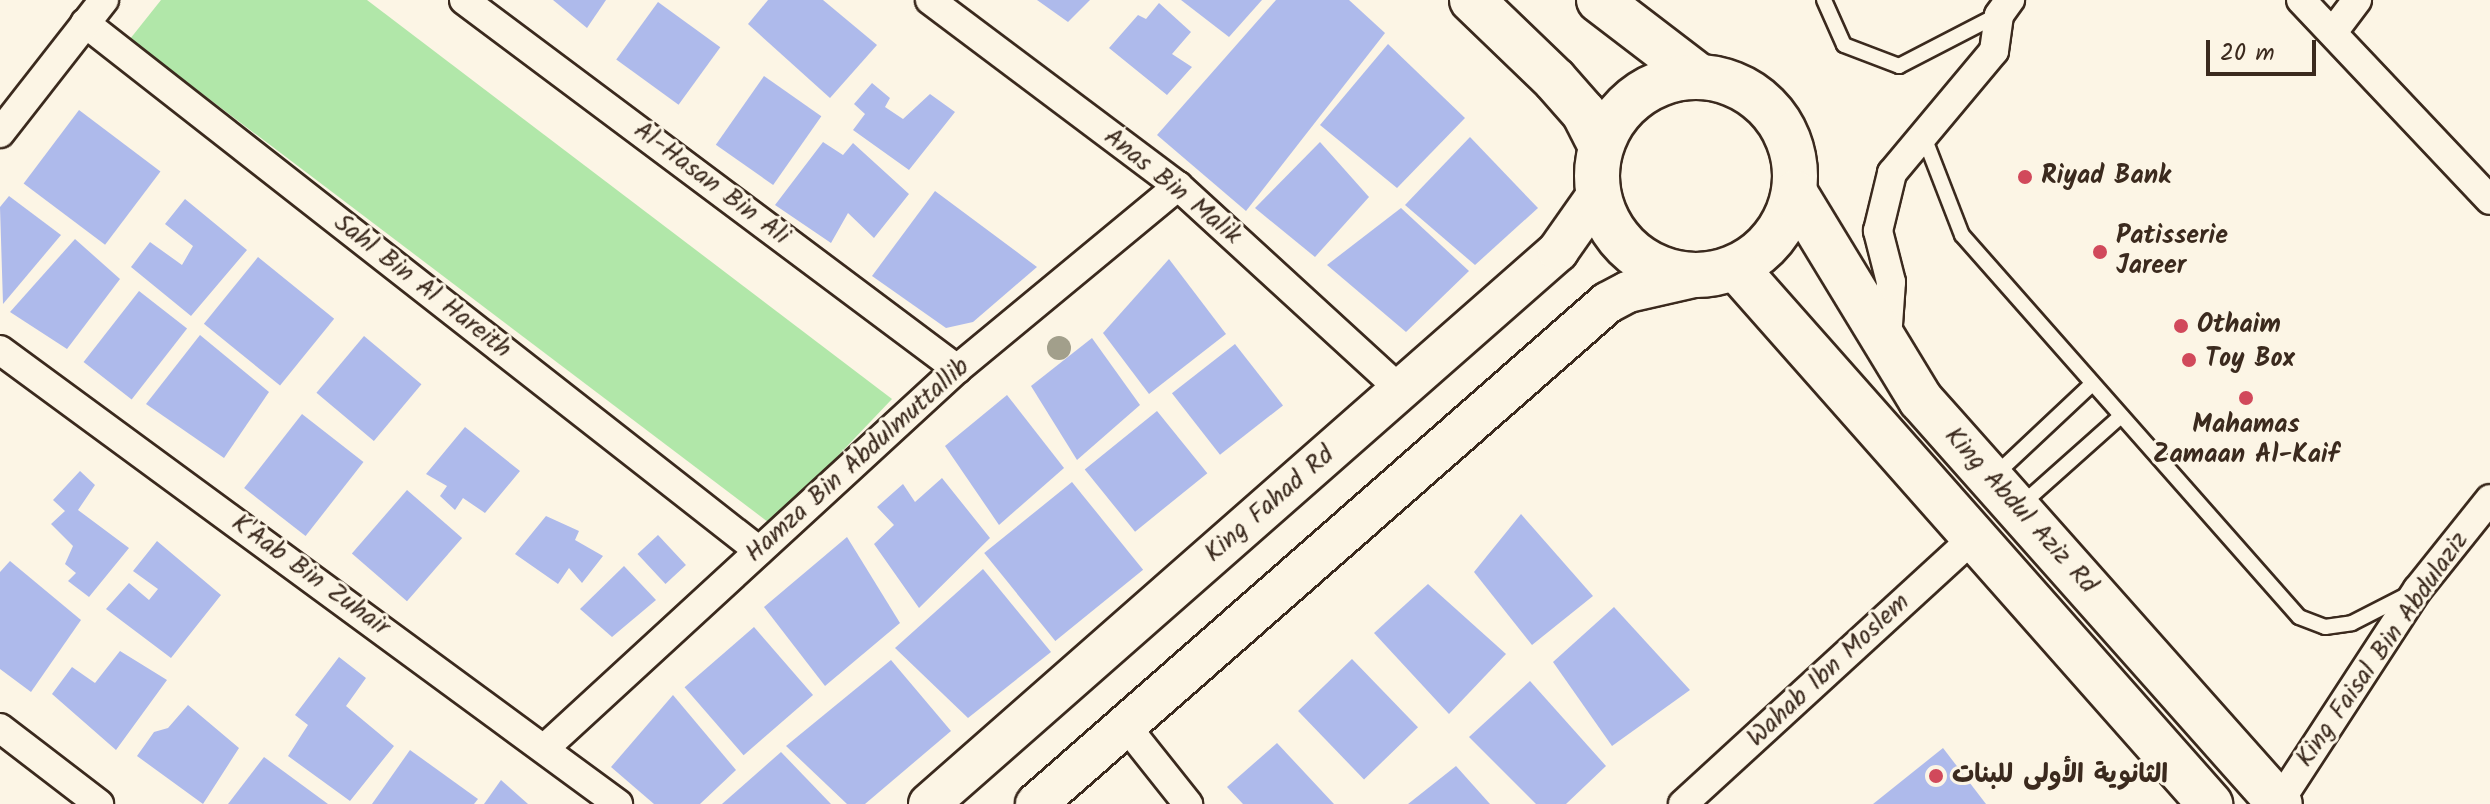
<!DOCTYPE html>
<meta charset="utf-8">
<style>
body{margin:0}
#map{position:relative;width:2490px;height:804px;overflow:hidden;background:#fcf5e5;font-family:Kalam,"Playpen Sans Arabic",sans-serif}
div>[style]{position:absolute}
.green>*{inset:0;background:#b1e7a9}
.building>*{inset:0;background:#aebaeb;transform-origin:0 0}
.roads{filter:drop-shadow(2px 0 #3b2a1e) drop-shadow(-2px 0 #3b2a1e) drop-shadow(0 2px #3b2a1e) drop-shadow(0 -2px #3b2a1e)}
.lane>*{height:14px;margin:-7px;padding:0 7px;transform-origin:7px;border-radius:7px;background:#fcf5e5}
.street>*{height:28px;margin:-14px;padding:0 14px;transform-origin:14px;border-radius:14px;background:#fcf5e5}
.secondary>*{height:40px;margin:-20px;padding:0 20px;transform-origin:20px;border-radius:20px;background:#fcf5e5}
.primary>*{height:44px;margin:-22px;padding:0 22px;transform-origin:22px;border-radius:22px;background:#fcf5e5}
.primary>.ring{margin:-22px;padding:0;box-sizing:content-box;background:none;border:44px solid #fcf5e5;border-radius:50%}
.trees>*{width:24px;height:24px;margin:-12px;border-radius:50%;background:#a29f8b}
.dots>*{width:22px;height:22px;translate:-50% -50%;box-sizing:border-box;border:4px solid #fcf5e5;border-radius:50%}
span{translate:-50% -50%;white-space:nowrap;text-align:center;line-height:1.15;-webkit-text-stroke:6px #fcf5e5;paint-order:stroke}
.poi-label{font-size:26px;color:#3b2a1e;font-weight:700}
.left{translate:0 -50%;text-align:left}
.street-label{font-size:26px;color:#3b2a1e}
.scale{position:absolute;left:2206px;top:40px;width:110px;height:36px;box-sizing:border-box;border:4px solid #3b2a1e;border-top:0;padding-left:10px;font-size:24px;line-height:28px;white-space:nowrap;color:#3b2a1e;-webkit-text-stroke:6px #fcf5e5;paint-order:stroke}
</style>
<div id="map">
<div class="green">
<i style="clip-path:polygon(161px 0,367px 0,892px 399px,772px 525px,130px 39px)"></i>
</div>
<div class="building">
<i style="clip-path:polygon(553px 0,606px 0,587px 28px)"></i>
<i style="clip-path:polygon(768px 0,823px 0,877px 45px,830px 98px,748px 24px)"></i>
<i style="clip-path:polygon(1037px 0,1090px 0,1068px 22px)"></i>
<i style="clip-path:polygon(1181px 0,1262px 0,1229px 37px)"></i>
<i style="clip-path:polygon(1276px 0,1349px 0,1385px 33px,1246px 211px,1157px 135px)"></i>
<i style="left:658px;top:2px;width:77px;height:71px;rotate:36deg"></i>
<i style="clip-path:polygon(1159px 3px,1191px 32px,1172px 54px,1192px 67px,1167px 95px,1109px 48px,1138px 15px,1146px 19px)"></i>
<i style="clip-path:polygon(1388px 44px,1465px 118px,1397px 188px,1320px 125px)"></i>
<i style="left:764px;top:76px;width:70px;height:84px;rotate:35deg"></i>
<i style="clip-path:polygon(872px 83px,890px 98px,885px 107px,903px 119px,930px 94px,955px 112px,909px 170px,853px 130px,865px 114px,854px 104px)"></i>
<i style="left:79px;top:110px;width:102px;height:92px;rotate:37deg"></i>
<i style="clip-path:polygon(1470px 137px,1538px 208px,1475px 265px,1405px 205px)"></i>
<i style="clip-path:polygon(823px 142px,843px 155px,853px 143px,909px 194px,874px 238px,848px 213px,831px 243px,775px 205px)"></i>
<i style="clip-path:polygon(1320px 142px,1369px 197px,1315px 257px,1255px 208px)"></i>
<i style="clip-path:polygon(935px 191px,1037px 267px,973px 322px,946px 328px,872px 276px)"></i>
<i style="clip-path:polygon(9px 196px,61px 235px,3px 304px,0 207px)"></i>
<i style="clip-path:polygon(185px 199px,247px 250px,191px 316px,131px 267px,150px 242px,182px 265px,193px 246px,165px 224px)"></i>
<i style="clip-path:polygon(1401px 208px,1469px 271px,1406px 332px,1327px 265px)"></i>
<i style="clip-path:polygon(75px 239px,120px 279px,67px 349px,10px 312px)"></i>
<i style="left:258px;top:257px;width:98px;height:86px;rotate:39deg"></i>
<i style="clip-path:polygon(1169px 259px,1226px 334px,1149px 394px,1103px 333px)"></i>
<i style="left:139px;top:291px;width:61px;height:90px;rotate:38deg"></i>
<i style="clip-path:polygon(200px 335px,269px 392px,224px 458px,146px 404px)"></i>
<i style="left:364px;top:336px;width:75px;height:74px;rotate:40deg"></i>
<i style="clip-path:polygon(1092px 338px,1140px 405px,1077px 460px,1031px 386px)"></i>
<i style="left:1235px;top:344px;width:78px;height:80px;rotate:52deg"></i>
<i style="clip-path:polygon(1007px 395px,1064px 468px,999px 525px,945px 446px)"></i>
<i style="left:1157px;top:411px;width:80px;height:93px;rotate:51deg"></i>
<i style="left:302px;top:414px;width:78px;height:94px;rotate:38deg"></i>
<i style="clip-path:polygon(465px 427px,520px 471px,485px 513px,463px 498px,455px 510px,440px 496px,447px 486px,426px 474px)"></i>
<i style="clip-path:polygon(80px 471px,95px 485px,78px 510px,129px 548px,89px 597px,68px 581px,76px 573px,65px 564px,73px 546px,51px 524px,65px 511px,53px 500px)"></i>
<i style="clip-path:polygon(942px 478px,990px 538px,919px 608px,874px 544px,894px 525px,877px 507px,903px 484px,915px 502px)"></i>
<i style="left:1072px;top:482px;width:113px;height:113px;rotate:51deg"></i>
<i style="left:407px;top:490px;width:73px;height:84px;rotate:41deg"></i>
<i style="clip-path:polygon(1521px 514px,1593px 596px,1532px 645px,1474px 572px)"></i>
<i style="clip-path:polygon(546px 516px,579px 531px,575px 540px,603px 556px,582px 583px,569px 568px,558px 584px,515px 554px)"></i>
<i style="left:658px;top:535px;width:41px;height:28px;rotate:47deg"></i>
<i style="clip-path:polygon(847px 537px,900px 623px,825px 686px,764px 607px)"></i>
<i style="clip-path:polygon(157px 541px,221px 595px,171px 658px,106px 609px,129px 583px,149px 600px,158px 589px,133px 571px)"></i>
<i style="clip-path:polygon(10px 561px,81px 620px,31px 692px,0 669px,0 572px)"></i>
<i style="clip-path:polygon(624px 566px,656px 600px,612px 637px,580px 609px)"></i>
<i style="clip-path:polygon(983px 569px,1051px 652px,968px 718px,895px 648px)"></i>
<i style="clip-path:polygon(1428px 584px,1506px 654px,1449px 714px,1374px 633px)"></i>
<i style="clip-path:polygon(1614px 607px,1690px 690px,1612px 746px,1553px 662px)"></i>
<i style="left:754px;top:627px;width:90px;height:92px;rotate:49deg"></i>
<i style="clip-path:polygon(120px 651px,167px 680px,116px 750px,52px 694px,72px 667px,95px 683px)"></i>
<i style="clip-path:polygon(339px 657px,366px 678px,346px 706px,394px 746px,350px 801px,288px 756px,308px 725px,295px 715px)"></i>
<i style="left:1352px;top:659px;width:95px;height:75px;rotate:46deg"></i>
<i style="clip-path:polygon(891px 660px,951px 731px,865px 804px,847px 804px,786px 746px)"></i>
<i style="clip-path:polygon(1530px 681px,1606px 766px,1566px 804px,1536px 804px,1469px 737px)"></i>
<i style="clip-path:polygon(673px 695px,736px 770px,700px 804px,654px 804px,611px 767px)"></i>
<i style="clip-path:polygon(188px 705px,239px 748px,203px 804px,137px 756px,154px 732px,168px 728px)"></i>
<i style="clip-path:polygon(1277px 743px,1334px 804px,1243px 804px,1227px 787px)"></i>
<i style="clip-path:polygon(1943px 748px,1986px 804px,1873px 804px)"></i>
<i style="clip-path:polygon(410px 750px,478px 799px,474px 804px,372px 804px)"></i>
<i style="clip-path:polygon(781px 752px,831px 804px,722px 804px)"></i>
<i style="clip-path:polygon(264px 757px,328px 804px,228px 804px)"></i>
<i style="clip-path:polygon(1456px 766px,1490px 804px,1408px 804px)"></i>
<i style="clip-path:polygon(501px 780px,528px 804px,484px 804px)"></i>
</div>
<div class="roads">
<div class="lane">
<i style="left:1824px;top:0;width:49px;rotate:66deg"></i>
<i style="left:1844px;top:45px;width:59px;rotate:20.9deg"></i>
<i style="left:1899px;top:66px;width:111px;rotate:-27.3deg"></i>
<i style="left:1924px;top:137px;width:105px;rotate:68.8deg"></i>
<i style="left:1962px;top:235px;width:509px;rotate:48.58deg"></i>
<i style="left:2299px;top:617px;width:28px;rotate:21deg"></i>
<i style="left:2325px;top:627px;width:27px;rotate:-8deg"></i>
<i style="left:2352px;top:623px;width:62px;rotate:-27deg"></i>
<i style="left:1993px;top:477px;width:136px;rotate:-43.2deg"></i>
<i style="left:2021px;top:505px;width:134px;rotate:-41.7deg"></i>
</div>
<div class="street">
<i style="left:464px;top:0;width:616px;rotate:36.81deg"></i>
<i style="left:930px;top:0;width:310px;rotate:36.9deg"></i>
<i style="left:1178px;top:186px;width:302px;rotate:42.5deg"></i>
<i style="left:2301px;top:0;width:275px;rotate:46.6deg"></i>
<i style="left:85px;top:23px;width:856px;rotate:38.07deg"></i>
<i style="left:2333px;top:32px;width:40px;rotate:-53deg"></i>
<i style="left:0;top:133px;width:169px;rotate:-52deg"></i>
<i style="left:1887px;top:339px;width:57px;rotate:-86deg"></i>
<i style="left:1891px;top:282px;width:53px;rotate:-104.3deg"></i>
<i style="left:1878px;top:231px;width:60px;rotate:-76.4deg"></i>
<i style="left:1892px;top:173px;width:159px;rotate:-50.1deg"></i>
<i style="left:1994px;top:51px;width:36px;rotate:-82deg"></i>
<i style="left:1999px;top:15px;width:19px;rotate:-54deg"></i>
<i style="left:0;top:350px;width:767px;rotate:36.3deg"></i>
<i style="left:1126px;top:726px;width:100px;rotate:51.5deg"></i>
<i style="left:0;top:728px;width:125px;rotate:37.5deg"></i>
<i style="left:546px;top:747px;width:558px;rotate:-42.6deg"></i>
<i style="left:957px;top:369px;width:287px;rotate:-39.6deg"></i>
<i style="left:2279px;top:802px;width:254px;rotate:-56.9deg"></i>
<i style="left:2418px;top:589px;width:115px;rotate:-51.3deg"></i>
<i style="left:1683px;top:804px;width:395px;rotate:-42.5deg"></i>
</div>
<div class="secondary">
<i style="left:929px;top:804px;width:838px;rotate:-41.32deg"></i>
<i style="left:1558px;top:251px;width:70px;rotate:-54.9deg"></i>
<i style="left:1036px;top:804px;width:760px;rotate:-41.26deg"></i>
<i style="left:1607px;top:303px;width:24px;rotate:-28deg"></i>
<i style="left:1628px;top:292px;width:72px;rotate:-12.9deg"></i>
</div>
<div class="primary">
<i style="left:1472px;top:0;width:115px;rotate:43.9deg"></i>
<i style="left:1555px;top:80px;width:44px;rotate:48.7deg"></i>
<i style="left:1584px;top:113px;width:37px;rotate:63deg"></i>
<i style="left:1599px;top:0;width:123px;rotate:37.4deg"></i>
<i class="ring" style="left:1597px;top:77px;width:154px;height:154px"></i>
<i style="left:1795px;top:193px;width:242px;rotate:58.7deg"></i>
<i style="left:1921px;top:400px;width:540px;rotate:48.38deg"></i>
<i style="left:1736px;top:268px;width:716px;rotate:48.51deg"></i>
</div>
</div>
<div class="trees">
<i style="left:1059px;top:348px"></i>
</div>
<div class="dots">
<i style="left:2025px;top:177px;background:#d1495b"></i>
<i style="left:2100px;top:252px;background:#d1495b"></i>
<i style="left:2181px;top:326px;background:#d1495b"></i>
<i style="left:2189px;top:360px;background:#d1495b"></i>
<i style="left:2246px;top:398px;background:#d1495b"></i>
<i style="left:1936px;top:776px;background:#d1495b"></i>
</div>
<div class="poi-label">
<span class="left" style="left:2041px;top:177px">Riyad Bank</span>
<span class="left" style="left:2116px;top:252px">Patisserie<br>Jareer</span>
<span class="left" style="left:2197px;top:326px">Othaim</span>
<span class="left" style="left:2205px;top:360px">Toy Box</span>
<span style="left:2246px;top:441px">Mahamas<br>Zamaan Al-Kaif</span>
<span class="left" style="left:1952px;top:776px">الثانوية الأولى للبنات</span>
</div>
<div class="street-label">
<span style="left:711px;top:184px;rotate:37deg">Al-Hasan Bin Ali</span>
<span style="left:1172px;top:187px;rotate:39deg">Anas Bin Malik</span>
<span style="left:422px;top:287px;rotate:38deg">Sahl Bin Al Hareith</span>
<span style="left:858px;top:461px;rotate:-42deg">Hamza Bin Abdulmuttallib</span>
<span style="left:1270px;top:505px;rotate:-41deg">King Fahad Rd</span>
<span style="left:2020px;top:511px;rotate:48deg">King Abdul Aziz Rd</span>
<span style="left:310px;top:576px;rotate:36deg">K'Aab Bin Zuhair</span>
<span style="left:2383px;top:650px;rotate:-55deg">King Faisal Bin Abdulaziz</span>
<span style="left:1829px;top:671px;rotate:-43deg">Wahab Ibn Moslem</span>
</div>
<div class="scale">20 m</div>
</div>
